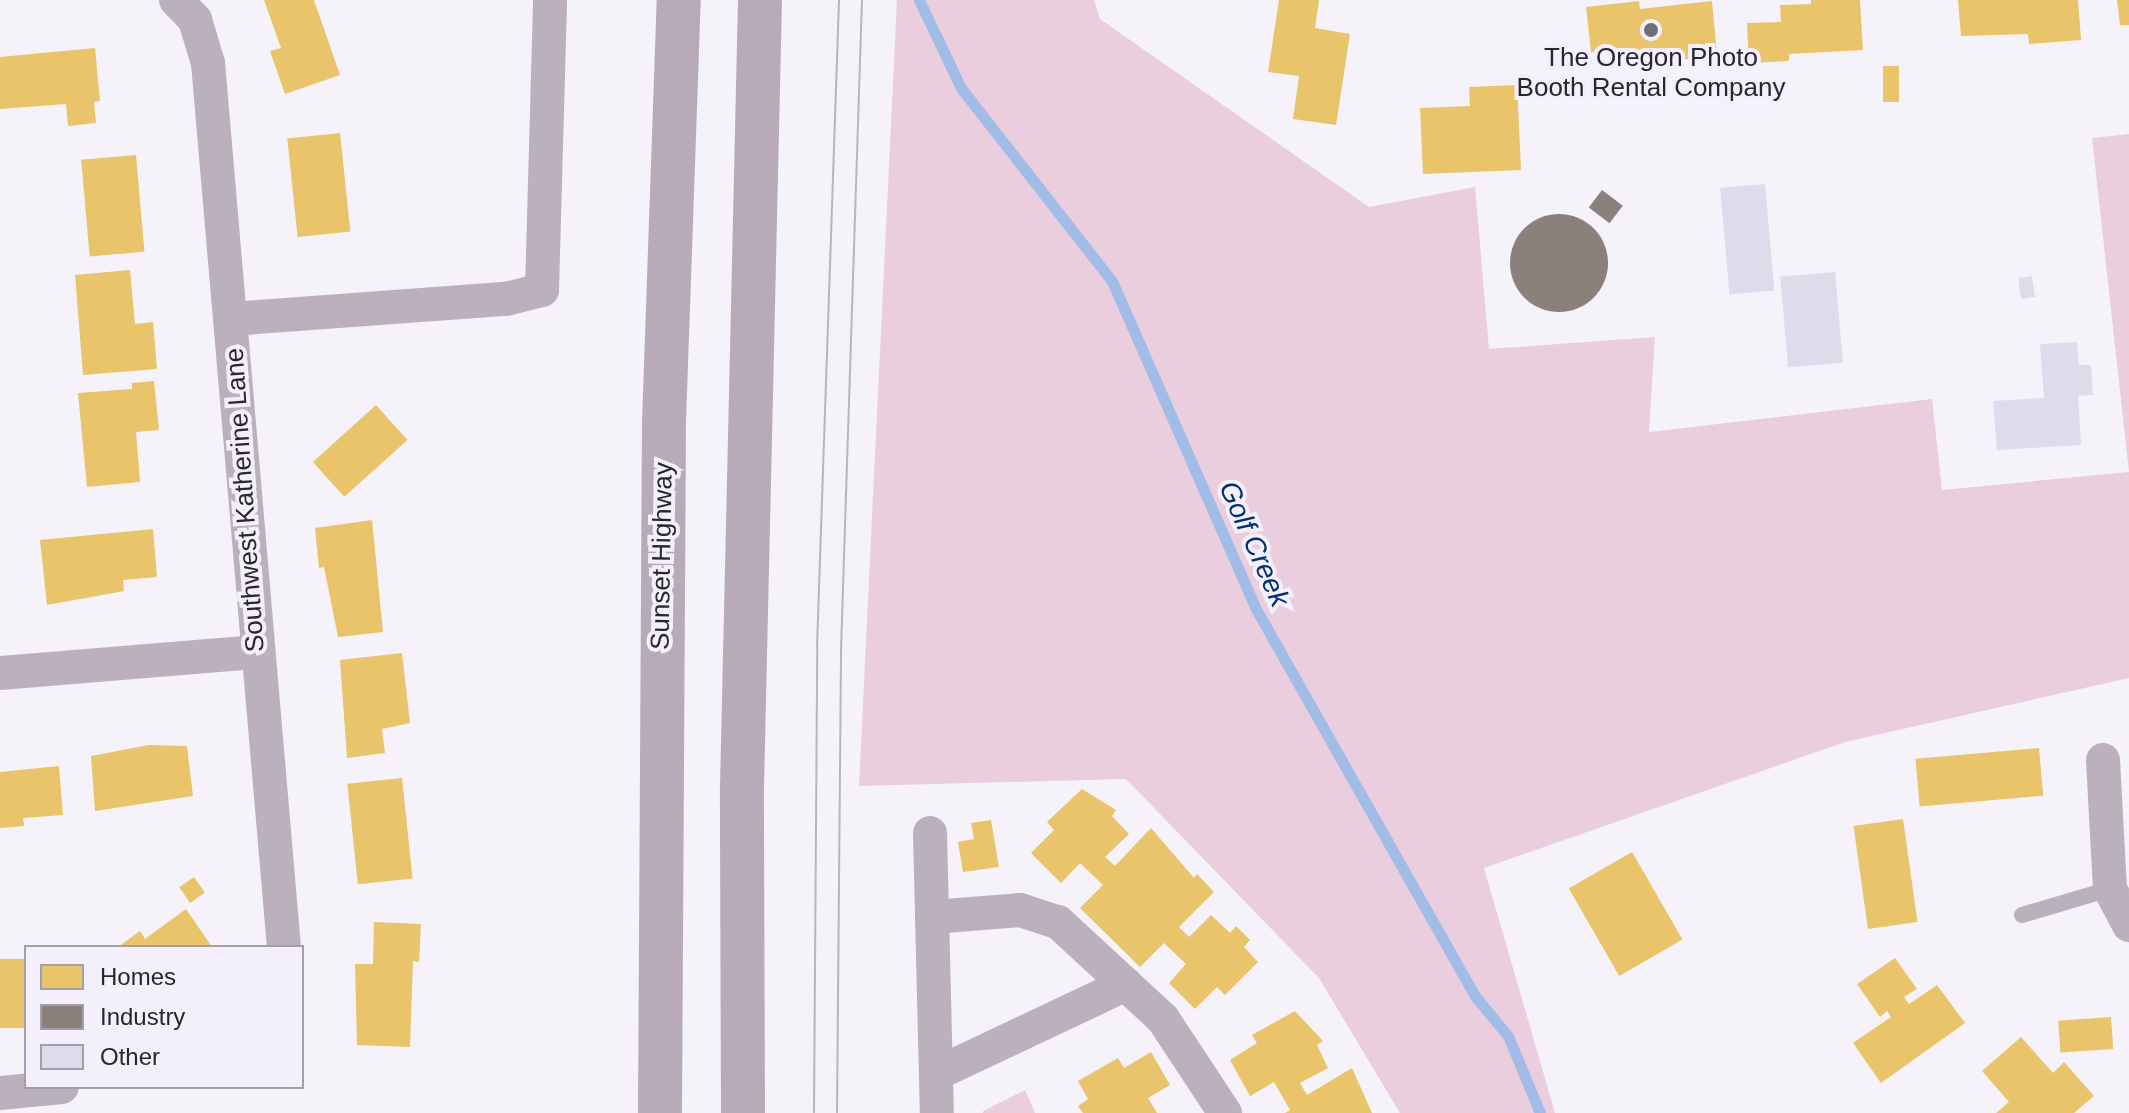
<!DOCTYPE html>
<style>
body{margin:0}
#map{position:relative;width:2129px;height:1113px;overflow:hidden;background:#f5f2fa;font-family:Arial,sans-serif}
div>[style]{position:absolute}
.green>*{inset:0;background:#eacede}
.homes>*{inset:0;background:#e9c46a;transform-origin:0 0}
.industry>*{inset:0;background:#8a817c;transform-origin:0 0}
.round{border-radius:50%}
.stream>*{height:11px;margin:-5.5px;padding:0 5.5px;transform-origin:5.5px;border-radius:5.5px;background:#a2bce8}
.building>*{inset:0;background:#dcdcea;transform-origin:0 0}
.lane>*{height:16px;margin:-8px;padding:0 8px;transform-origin:8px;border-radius:8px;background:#bbb1bd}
.street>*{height:34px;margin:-17px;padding:0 17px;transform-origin:17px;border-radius:17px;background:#bbb1bd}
.highway>*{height:44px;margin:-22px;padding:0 22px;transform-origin:22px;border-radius:22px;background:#b7abb9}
.tram>*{height:2px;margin:-1px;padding:0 1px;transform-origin:1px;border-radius:1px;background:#bab4be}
.dots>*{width:22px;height:22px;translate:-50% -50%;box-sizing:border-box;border:4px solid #f4effd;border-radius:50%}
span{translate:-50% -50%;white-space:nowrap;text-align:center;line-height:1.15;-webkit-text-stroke:8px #f4effd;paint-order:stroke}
.poi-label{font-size:26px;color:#29262e}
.street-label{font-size:26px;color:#29262e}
.water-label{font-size:28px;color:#002f72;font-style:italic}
.legend{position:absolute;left:24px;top:945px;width:280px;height:144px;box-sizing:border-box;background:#f4effd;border:2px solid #a39faa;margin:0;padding:10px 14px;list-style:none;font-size:24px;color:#29262e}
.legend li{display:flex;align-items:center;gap:16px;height:40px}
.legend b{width:40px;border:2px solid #a39faa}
</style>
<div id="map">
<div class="green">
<i style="clip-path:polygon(897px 0,1094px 0,1100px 19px,1369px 207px,1475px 187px,1489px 349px,1655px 337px,1649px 432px,1932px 399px,1942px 490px,2129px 472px,2092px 138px,2129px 134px,2129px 678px,1845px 742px,1484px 868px,1555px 1113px,1400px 1113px,1319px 978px,1126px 779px,859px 786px)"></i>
<i style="clip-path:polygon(1025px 1090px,1035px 1113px,983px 1113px,983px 1111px)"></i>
</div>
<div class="homes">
<i style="clip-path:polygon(264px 0,314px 0,340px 75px,285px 94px,270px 51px,281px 48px)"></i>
<i style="clip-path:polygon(1279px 0,1319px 0,1315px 28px,1350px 34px,1336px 125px,1293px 119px,1299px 76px,1268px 72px)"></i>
<i style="clip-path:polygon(1811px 0,1860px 0,1863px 50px,1789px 54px,1789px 61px,1749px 63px,1747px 23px,1781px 22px,1780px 5px,1811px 4px)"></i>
<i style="clip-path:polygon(1958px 0,2078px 0,2081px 40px,2029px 44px,2028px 34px,1961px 36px)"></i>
<i style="clip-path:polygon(2117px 0,2129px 0,2129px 25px,2120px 25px)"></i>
<i style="clip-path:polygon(1639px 1px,1640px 9px,1712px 1px,1717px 55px,1681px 60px,1680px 51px,1591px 52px,1586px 7px)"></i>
<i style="clip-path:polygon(95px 48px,100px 101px,94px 102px,96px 123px,68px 126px,66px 104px,0 109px,0 57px)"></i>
<i style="left:1883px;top:66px;width:16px;height:36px"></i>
<i style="clip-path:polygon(1517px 85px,1521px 170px,1423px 174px,1420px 108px,1470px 106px,1469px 87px)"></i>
<i style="left:340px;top:133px;width:99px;height:53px;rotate:84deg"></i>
<i style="left:136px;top:155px;width:97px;height:55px;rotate:85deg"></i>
<i style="clip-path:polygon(130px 270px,135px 324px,153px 322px,157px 369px,83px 375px,75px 275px)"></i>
<i style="clip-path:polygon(154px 381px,159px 430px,136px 432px,140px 482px,87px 487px,78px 393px,132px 389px,132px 383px)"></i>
<i style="left:376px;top:405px;width:47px;height:85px;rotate:48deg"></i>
<i style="clip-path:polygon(372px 520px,383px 632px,338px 637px,324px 567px,319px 568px,315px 528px)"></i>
<i style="clip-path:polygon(153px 529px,157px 577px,123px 580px,124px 591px,47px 605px,40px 540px)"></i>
<i style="clip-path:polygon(402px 653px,410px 723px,382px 729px,385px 753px,347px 758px,340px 660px)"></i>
<i style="clip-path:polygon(149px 745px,187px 746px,193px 796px,95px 811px,91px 756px)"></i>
<i style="left:2039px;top:748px;width:48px;height:124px;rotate:85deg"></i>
<i style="clip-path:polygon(59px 766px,63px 815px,23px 818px,24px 826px,0 828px,0 772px)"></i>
<i style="left:402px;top:778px;width:101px;height:55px;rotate:84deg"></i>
<i style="clip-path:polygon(1082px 789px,1116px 810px,1112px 816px,1129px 834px,1105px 857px,1115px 866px,1151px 828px,1194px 878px,1197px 874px,1214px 892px,1179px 927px,1189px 937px,1211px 915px,1230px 933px,1236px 926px,1250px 940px,1244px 947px,1258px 962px,1225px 995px,1217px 987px,1195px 1009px,1169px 983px,1186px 964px,1164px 943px,1140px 967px,1080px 908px,1103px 885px,1080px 863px,1061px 883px,1031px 853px,1054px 830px,1047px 822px)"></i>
<i style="left:1903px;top:819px;width:104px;height:50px;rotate:82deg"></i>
<i style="clip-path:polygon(991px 820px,999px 867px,963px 872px,958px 842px,974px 839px,971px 823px)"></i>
<i style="left:1632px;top:852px;width:101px;height:73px;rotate:60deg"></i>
<i style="left:194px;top:877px;width:19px;height:18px;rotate:55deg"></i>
<i style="clip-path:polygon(186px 909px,212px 947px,118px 947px,140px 931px,145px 939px)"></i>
<i style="clip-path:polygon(374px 922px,421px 924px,419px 962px,413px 961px,410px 1047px,357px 1045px,355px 964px,373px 964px)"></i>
<i style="clip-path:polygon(1895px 958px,1917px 989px,1904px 997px,1909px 1004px,1937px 985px,1965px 1023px,1881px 1083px,1853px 1043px,1891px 1017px,1887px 1011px,1880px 1017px,1857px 984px)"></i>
<i style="left:26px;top:959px;width:69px;height:26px;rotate:90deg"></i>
<i style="clip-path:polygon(1295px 1011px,1323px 1041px,1317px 1045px,1328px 1068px,1300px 1083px,1307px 1095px,1352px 1068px,1372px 1113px,1285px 1113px,1290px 1110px,1274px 1082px,1250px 1096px,1230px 1060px,1257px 1043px,1252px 1035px)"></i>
<i style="left:2111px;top:1017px;width:32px;height:53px;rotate:86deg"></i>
<i style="clip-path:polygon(2021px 1037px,2053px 1073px,2064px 1062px,2094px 1096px,2074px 1113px,1996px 1113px,2009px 1102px,1982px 1071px)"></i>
<i style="clip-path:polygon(1151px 1052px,1170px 1085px,1148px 1098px,1157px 1113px,1083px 1113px,1078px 1106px,1088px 1099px,1078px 1081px,1118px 1058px,1124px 1068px)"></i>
</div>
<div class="industry">
<i style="left:1602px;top:190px;width:26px;height:22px;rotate:37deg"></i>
<i class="round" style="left:1510px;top:214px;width:98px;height:98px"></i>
</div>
<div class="stream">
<i style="left:919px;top:0;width:98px;rotate:64.5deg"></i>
<i style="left:961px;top:88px;width:245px;rotate:52deg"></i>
<i style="left:1112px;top:281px;width:358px;rotate:66.3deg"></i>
<i style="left:1256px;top:609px;width:445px;rotate:60.5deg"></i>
<i style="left:1475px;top:996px;width:52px;rotate:50.5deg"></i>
<i style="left:1508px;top:1036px;width:83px;rotate:67.4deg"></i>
</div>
<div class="building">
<i style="left:1765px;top:184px;width:107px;height:45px;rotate:85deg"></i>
<i style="left:1835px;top:272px;width:91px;height:55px;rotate:85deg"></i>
<i style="left:2032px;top:276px;width:21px;height:14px;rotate:82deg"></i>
<i style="clip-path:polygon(2077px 342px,2079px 365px,2091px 365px,2093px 395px,2078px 396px,2081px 445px,1997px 450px,1993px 401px,2044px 398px,2040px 344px)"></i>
</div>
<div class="lane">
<i style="left:2022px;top:915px;width:92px;rotate:-16.5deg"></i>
</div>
<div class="street">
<i style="left:176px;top:0;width:28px;rotate:46deg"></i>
<i style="left:195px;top:20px;width:45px;rotate:73.2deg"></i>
<i style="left:208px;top:63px;width:887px;rotate:85.09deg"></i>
<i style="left:231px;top:319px;width:276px;rotate:-4.2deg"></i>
<i style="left:506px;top:299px;width:37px;rotate:-14deg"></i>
<i style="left:542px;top:290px;width:290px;rotate:-88.4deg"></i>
<i style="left:0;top:673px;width:258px;rotate:-4.7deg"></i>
<i style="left:2103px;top:760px;width:129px;rotate:86.9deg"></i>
<i style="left:2110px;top:889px;width:41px;rotate:62.2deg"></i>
<i style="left:930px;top:833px;width:280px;rotate:88.6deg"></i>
<i style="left:932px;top:917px;width:88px;rotate:-4.5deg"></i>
<i style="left:1020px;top:910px;width:40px;rotate:18deg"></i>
<i style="left:1058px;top:922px;width:143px;rotate:42.7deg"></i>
<i style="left:1163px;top:1019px;width:113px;rotate:56.6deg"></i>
<i style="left:936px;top:1074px;width:210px;rotate:-25.3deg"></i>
<i style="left:0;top:1093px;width:62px;rotate:-5.5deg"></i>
</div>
<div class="highway">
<i style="left:660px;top:1113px;width:691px;rotate:-89.67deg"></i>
<i style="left:664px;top:422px;width:422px;rotate:-88deg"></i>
<i style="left:743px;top:1113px;width:326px;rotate:-90.2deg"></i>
<i style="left:742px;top:787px;width:787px;rotate:-88.69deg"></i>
</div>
<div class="tram">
<i style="left:814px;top:1113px;width:466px;rotate:-89.6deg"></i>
<i style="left:817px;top:647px;width:647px;rotate:-88.05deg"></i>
<i style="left:837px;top:1113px;width:463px;rotate:-89.5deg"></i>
<i style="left:841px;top:650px;width:650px;rotate:-88.15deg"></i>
</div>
<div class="dots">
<i style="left:1651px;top:30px;background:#706d75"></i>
</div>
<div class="poi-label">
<span style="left:1651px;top:73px">The Oregon Photo<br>Booth Rental Company</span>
</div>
<div class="street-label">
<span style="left:245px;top:500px;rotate:-94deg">Southwest Katherine Lane</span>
<span style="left:662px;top:556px;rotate:-89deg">Sunset Highway</span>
</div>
<div class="water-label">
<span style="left:1254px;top:544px;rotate:66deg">Golf Creek</span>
</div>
<ul class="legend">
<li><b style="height:22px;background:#e9c46a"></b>Homes</li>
<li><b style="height:22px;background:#8a817c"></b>Industry</li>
<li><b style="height:22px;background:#dcdcea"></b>Other</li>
</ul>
</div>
